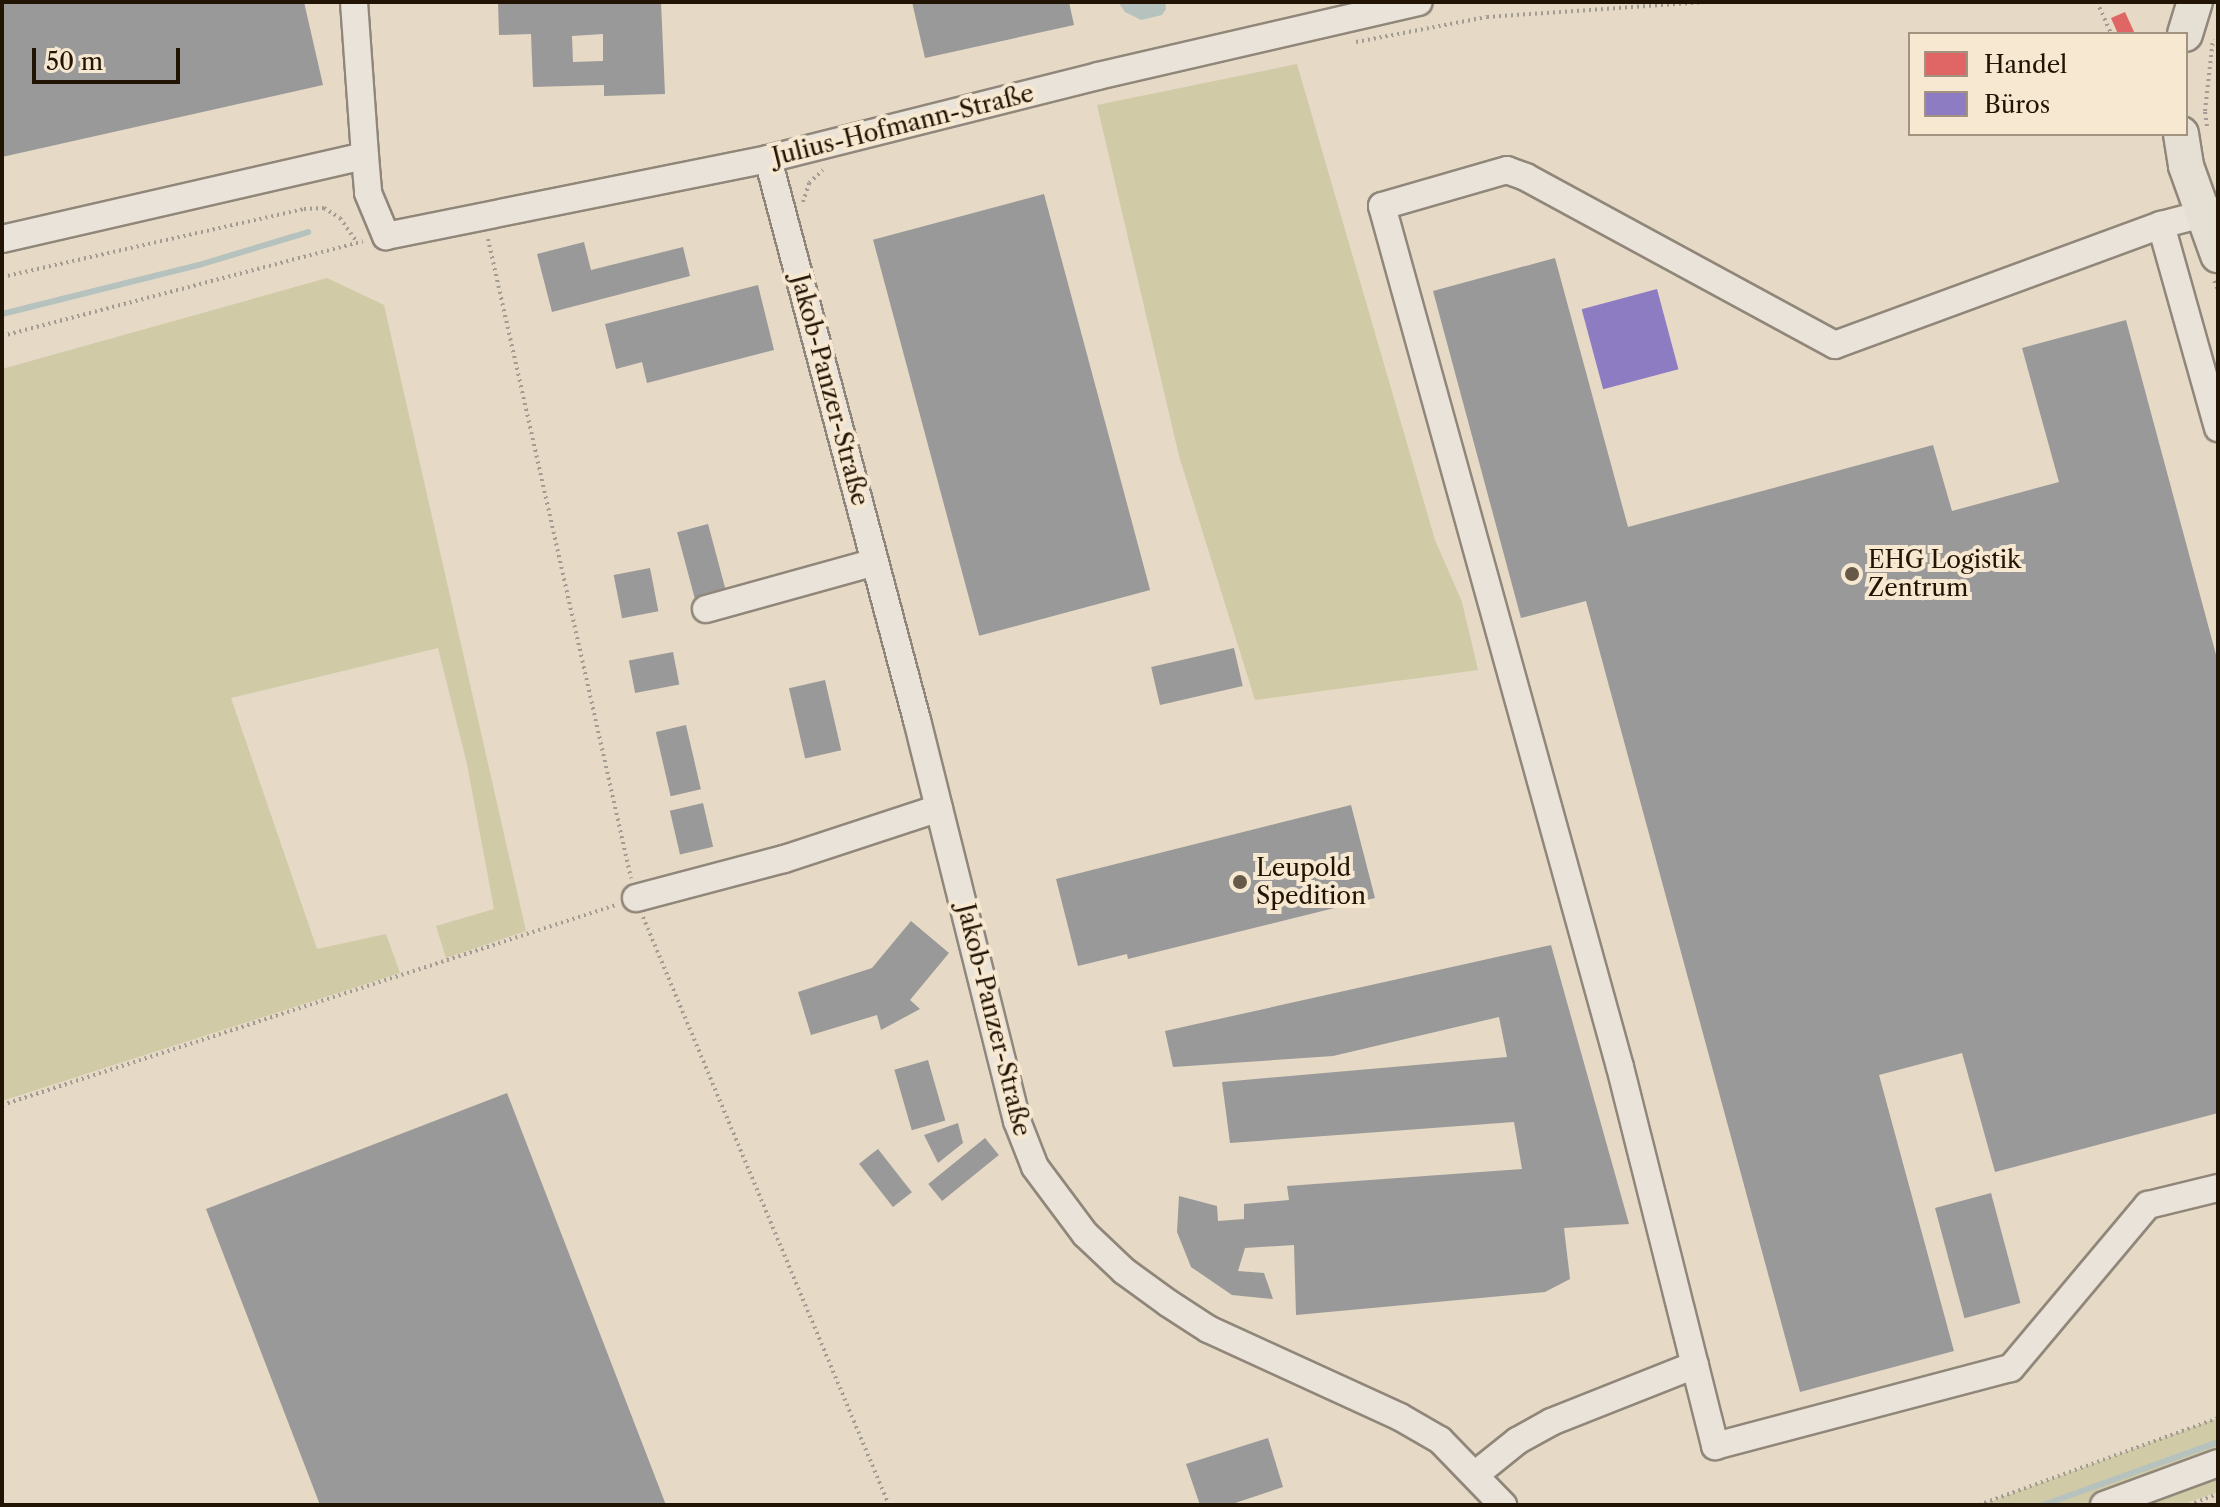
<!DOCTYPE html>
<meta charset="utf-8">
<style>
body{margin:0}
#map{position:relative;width:2220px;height:1507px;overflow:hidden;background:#e6d9c5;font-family:"Libre Caslon Text",serif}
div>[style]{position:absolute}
.green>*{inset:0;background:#d0cba6}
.water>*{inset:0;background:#b6c2be}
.shops>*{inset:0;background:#e06666}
.offices>*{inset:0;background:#8e7cc3;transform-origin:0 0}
.industry>*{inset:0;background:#999;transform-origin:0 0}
.stream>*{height:6px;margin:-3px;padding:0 3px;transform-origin:3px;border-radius:3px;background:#b6c2be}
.path>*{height:4px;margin-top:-2px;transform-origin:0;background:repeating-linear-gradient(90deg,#a29c93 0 2px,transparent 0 6px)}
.roads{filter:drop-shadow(2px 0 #90877a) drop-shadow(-2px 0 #90877a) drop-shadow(0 2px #90877a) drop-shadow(0 -2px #90877a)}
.minor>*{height:26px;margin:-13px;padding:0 13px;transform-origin:13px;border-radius:13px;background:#eae3d9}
.major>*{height:34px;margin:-17px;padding:0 17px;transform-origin:17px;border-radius:17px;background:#e6dfd3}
.dots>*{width:22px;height:22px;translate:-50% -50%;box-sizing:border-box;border:4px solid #f7e8d1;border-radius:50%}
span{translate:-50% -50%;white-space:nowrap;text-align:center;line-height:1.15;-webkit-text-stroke:8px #f7e8d1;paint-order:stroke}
.street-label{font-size:24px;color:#211404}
.poi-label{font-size:24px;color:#211404}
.left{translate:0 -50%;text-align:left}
.frame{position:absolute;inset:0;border:4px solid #211404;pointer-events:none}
.legend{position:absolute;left:1908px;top:32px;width:280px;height:104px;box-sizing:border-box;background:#f7e8d1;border:2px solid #a1937f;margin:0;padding:10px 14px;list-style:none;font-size:24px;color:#211404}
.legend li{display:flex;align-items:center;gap:16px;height:40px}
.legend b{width:40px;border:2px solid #a1937f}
.scale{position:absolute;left:32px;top:48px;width:148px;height:36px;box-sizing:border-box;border:4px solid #211404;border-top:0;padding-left:10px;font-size:24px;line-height:28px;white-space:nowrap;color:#211404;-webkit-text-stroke:6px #f7e8d1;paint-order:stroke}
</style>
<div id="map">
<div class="green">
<i style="clip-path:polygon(1297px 64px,1435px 540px,1462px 602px,1478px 670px,1255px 700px,1179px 456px,1097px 105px)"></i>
<i style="clip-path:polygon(327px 278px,384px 305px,526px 931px,446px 958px,436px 926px,494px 909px,467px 764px,438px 648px,231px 698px,317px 949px,386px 934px,400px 973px,2px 1101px,2px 369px)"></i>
<i style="clip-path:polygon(2218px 1418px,2218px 1458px,2083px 1505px,1981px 1505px)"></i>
<i style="clip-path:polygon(2218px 1468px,2218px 1492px,2181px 1505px,2123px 1505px)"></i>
</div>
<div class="water">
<i style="clip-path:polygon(1118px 2px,1165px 2px,1166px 9px,1162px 15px,1141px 20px,1125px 12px)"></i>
</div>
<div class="shops">
<i style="clip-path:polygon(2125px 12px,2135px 34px,2118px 34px,2111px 18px)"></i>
</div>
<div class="offices">
<i style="left:1657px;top:289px;width:83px;height:78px;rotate:75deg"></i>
</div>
<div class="industry">
<i style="clip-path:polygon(2px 2px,304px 2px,323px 85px,2px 157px)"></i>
<i style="clip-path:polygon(evenodd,498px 2px,661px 2px,665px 94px,604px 96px,604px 85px,533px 87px,531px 34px,499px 35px,498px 2px,603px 34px,603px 61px,573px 62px,572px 36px,603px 34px)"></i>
<i style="clip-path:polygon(912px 2px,1069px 2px,1074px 25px,925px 58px)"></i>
<i style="left:1044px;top:194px;width:410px;height:177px;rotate:75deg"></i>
<i style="clip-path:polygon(584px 242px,591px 270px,683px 247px,690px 276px,552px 312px,537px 254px)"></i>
<i style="clip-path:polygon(1555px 258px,1628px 527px,1933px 445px,1952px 511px,2059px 482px,2022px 348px,2126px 320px,2218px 662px,2218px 1113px,1995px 1172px,1962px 1053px,1879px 1075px,1954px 1351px,1800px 1392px,1586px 601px,1521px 618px,1433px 291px)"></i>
<i style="clip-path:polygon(758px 285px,774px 350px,647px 383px,642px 362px,616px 369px,605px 324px)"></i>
<i style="left:708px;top:524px;width:75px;height:32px;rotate:75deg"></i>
<i style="left:650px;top:568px;width:44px;height:37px;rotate:79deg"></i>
<i style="left:1234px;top:648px;width:39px;height:85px;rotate:77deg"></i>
<i style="left:673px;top:652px;width:33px;height:45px;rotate:79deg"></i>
<i style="left:825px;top:680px;width:72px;height:37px;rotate:77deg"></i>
<i style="left:686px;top:725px;width:66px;height:31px;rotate:77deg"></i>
<i style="left:703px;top:803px;width:45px;height:34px;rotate:77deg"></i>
<i style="clip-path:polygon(1351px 805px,1375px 898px,1128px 959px,1127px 954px,1078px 966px,1056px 879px)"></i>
<i style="clip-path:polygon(911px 921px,949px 953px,910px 1000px,920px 1009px,881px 1030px,877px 1015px,811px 1035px,798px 992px,872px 968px)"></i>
<i style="clip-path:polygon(1551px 945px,1629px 1224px,1564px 1228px,1570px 1279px,1545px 1292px,1296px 1315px,1294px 1245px,1245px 1248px,1238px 1271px,1264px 1273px,1273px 1299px,1232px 1295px,1191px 1267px,1177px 1232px,1179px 1196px,1217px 1206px,1218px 1221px,1244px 1219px,1244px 1204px,1289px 1200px,1287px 1186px,1522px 1169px,1514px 1122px,1230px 1143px,1222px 1082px,1507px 1057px,1499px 1017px,1333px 1056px,1173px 1067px,1165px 1031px)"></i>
<i style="left:928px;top:1060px;width:63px;height:35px;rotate:74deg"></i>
<i style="clip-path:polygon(507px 1093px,666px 1505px,320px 1505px,206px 1209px)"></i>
<i style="clip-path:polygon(958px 1123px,963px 1143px,938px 1163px,924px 1135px)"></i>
<i style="left:985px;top:1138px;width:22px;height:73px;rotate:51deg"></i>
<i style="left:878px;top:1149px;width:55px;height:24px;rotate:52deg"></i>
<i style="left:1991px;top:1193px;width:114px;height:58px;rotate:75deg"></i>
<i style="clip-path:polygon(1268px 1438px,1283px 1487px,1229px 1505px,1200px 1505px,1186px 1464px)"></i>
</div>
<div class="stream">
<i style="left:2px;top:314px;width:203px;rotate:-14deg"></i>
<i style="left:199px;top:265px;width:114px;rotate:-16.8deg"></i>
<i style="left:2043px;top:1505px;width:186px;rotate:-19.8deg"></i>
</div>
<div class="path">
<i style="left:2097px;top:2px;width:35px;rotate:66deg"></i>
<i style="left:1356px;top:42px;width:133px;rotate:-10.8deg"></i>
<i style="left:1487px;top:17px;width:219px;rotate:-3.9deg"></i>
<i style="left:2207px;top:126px;width:15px;rotate:-98deg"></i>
<i style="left:2205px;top:111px;width:72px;rotate:-83.7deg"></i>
<i style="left:803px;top:202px;width:20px;rotate:-72deg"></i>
<i style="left:809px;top:183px;width:19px;rotate:-43deg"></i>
<i style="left:488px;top:239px;width:655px;rotate:77.39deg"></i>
<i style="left:2px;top:277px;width:310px;rotate:-12.7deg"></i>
<i style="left:304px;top:209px;width:20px;rotate:-3deg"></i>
<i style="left:324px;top:208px;width:19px;rotate:32deg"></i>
<i style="left:340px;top:218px;width:29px;rotate:55deg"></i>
<i style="left:2214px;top:281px;width:10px;rotate:66deg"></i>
<i style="left:2px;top:336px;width:373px;rotate:-14.7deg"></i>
<i style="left:643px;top:917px;width:637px;rotate:67.3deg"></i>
<i style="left:2px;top:1105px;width:646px;rotate:-18.04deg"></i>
<i style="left:1979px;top:1505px;width:254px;rotate:-20deg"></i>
<i style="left:2189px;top:1505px;width:31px;rotate:-21deg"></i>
</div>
<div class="roads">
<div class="minor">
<i style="left:354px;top:2px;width:154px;rotate:85.9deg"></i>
<i style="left:768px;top:159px;width:580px;rotate:75.13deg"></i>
<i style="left:917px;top:720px;width:413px;rotate:76deg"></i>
<i style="left:1017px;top:1121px;width:49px;rotate:68.6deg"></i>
<i style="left:1035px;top:1167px;width:84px;rotate:53.3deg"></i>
<i style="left:1085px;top:1234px;width:54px;rotate:43.5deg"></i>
<i style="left:1124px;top:1271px;width:54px;rotate:36deg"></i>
<i style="left:1168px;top:1303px;width:48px;rotate:33deg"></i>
<i style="left:1208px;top:1329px;width:211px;rotate:24.6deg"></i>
<i style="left:1400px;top:1417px;width:46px;rotate:29.9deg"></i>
<i style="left:1440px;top:1440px;width:91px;rotate:45.9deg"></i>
<i style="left:2218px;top:210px;width:59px;rotate:165.3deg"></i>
<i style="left:2161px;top:225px;width:347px;rotate:159.8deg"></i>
<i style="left:1835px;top:345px;width:352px;rotate:-151.5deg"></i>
<i style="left:1526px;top:177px;width:20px;rotate:-160deg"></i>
<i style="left:1507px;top:170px;width:130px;rotate:163.9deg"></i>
<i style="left:1382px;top:206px;width:893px;rotate:74.55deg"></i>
<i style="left:1620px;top:1067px;width:391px;rotate:75.9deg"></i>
<i style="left:1715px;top:1446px;width:306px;rotate:-14.8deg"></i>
<i style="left:2011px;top:1368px;width:213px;rotate:-50deg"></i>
<i style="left:2148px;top:1205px;width:72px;rotate:-13.7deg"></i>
<i style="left:2161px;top:225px;width:211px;rotate:74.3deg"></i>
<i style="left:2px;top:239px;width:372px;rotate:-12.9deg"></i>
<i style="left:365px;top:156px;width:37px;rotate:85deg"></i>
<i style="left:368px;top:193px;width:47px;rotate:67.3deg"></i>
<i style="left:386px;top:236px;width:390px;rotate:-11.4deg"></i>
<i style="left:768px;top:159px;width:340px;rotate:-14.1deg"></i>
<i style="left:1098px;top:76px;width:329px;rotate:-13deg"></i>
<i style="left:706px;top:609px;width:175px;rotate:-15.5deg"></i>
<i style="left:636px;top:898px;width:153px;rotate:-14.8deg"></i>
<i style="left:784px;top:859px;width:163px;rotate:-18.2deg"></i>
<i style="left:1476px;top:1474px;width:53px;rotate:-38.8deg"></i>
<i style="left:1517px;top:1441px;width:39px;rotate:-29deg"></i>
<i style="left:1551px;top:1422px;width:155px;rotate:-21.6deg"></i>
<i style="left:2104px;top:1505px;width:121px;rotate:-20.2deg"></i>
</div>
<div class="major">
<i style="left:2185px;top:34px;width:34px;rotate:-73deg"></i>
<i style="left:2181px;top:134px;width:32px;rotate:81deg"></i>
<i style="left:2186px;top:166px;width:95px;rotate:70.2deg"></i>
</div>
</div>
<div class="dots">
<i style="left:1852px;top:574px;background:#665948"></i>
<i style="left:1240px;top:882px;background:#665948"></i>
</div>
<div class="street-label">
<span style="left:903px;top:125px;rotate:-14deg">Julius-Hofmann-Straße</span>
<span style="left:830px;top:390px;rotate:75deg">Jakob-Panzer-Straße</span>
<span style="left:994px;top:1020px;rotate:76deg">Jakob-Panzer-Straße</span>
</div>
<div class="poi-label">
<span class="left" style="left:1868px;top:574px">EHG Logistik<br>Zentrum</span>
<span class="left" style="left:1256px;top:882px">Leupold<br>Spedition</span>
</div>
<div class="frame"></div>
<ul class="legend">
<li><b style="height:22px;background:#e06666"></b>Handel</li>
<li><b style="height:22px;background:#8e7cc3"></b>Büros</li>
</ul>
<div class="scale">50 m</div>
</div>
